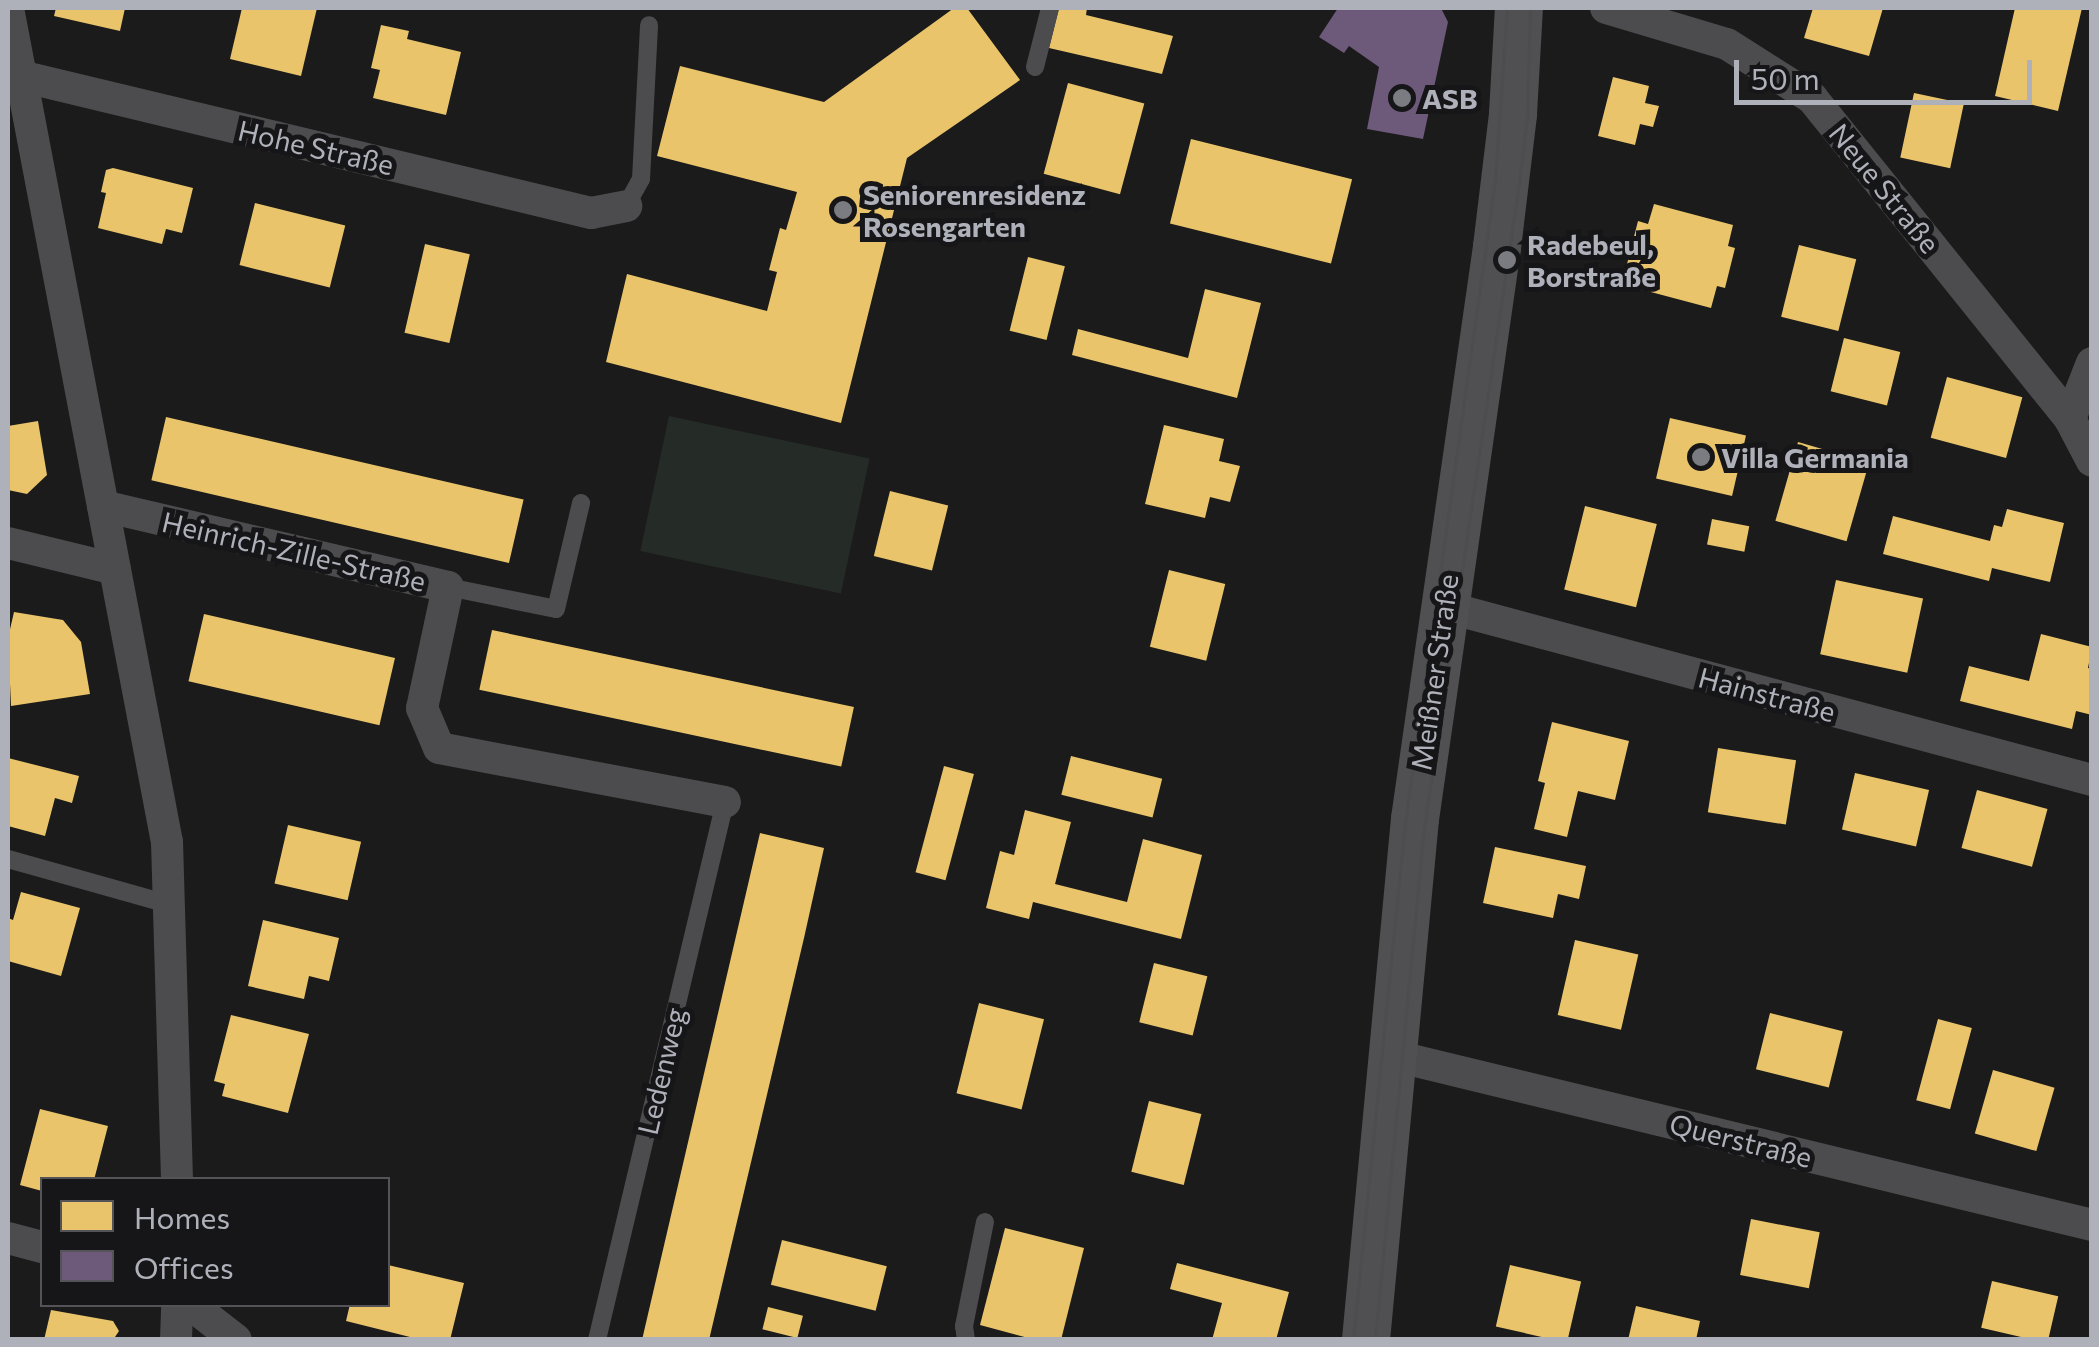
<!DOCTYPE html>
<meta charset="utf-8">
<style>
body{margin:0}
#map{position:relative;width:2099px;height:1347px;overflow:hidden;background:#1b1b1b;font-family:Commissioner,sans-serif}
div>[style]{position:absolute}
.green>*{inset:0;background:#252b27;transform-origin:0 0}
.homes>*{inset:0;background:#e9c46a;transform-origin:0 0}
.offices>*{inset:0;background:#6d597a}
.service>*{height:18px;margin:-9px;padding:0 9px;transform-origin:9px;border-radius:9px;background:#4c4c4e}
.minor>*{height:32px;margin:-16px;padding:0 16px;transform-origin:16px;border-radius:16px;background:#4c4c4e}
.secondary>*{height:48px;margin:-24px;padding:0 24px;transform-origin:24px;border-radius:24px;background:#505052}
.tram>*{height:2.5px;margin:-1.25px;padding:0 1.25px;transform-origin:1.25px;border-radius:1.25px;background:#4d4d50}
.dots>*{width:28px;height:28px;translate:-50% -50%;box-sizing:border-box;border:5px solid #161517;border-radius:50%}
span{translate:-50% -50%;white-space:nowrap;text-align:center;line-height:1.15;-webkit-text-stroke:10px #161517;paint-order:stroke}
.poi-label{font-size:28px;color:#afb1ba;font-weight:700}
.left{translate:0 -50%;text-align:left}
.street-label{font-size:28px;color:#afb1ba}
.frame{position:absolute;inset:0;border:10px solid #afb1ba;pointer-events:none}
.legend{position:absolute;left:40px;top:1177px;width:350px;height:130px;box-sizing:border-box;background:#161517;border:2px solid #535358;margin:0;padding:12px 18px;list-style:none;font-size:30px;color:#afb1ba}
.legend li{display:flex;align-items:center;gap:20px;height:50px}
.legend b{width:50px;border:2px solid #535358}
.scale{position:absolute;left:1734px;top:60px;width:298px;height:45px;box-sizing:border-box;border:5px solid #afb1ba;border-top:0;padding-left:12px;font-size:30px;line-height:35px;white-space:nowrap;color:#afb1ba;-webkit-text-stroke:8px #161517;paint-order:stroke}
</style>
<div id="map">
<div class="green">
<i style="left:669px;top:416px;width:205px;height:138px;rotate:12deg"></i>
</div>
<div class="homes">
<i style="clip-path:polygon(56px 8px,125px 8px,120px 31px,54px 16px)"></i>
<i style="clip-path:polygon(242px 8px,317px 8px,301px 76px,230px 59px)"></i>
<i style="clip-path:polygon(954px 8px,967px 8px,1020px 80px,907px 158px,841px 423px,606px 362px,627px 274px,767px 311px,777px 272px,769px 270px,780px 228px,786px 230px,797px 192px,657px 156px,680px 66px,824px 102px)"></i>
<i style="clip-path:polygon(1059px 8px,1087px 8px,1086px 15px,1173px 36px,1162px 74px,1049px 48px)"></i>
<i style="clip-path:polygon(1813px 8px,1883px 8px,1869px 56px,1804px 38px)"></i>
<i style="clip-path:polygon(2015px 8px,2082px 8px,2058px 111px,1995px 96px)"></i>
<i style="clip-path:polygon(381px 25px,409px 31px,407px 39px,461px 52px,446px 115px,373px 98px,380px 70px,371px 68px)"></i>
<i style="clip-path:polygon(1613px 77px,1649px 86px,1645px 103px,1659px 106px,1653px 127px,1640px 124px,1635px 145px,1598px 136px)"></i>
<i style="left:1068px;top:83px;width:79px;height:94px;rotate:15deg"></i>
<i style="left:1914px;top:93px;width:51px;height:66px;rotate:12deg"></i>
<i style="left:1191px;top:139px;width:166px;height:87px;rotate:14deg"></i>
<i style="clip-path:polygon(113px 168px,193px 188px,182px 233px,166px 229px,162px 244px,98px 228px,106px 193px,101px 192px,106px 170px)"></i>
<i style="left:255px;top:203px;width:93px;height:64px;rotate:14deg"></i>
<i style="clip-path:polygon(1654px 204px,1733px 225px,1728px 246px,1735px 248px,1725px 288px,1717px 286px,1711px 308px,1632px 287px,1636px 271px,1626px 268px,1638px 221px,1648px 224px)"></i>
<i style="left:425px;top:244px;width:46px;height:91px;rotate:13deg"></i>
<i style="left:1799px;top:245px;width:59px;height:74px;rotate:14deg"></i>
<i style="left:1028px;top:257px;width:38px;height:76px;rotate:14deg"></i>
<i style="clip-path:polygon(1205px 289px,1261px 303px,1237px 398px,1072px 355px,1078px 329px,1188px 358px)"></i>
<i style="left:1844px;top:338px;width:58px;height:55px;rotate:14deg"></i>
<i style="left:1947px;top:377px;width:78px;height:63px;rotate:15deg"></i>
<i style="left:166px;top:417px;width:367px;height:65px;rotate:13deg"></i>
<i style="left:1670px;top:418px;width:78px;height:62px;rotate:13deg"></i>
<i style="clip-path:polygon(38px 421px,47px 475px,27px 494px,8px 490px,8px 426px)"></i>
<i style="clip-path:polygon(1164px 425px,1224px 439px,1219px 461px,1240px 466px,1230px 502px,1210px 497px,1205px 518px,1145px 504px)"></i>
<i style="left:1798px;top:442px;width:74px;height:82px;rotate:16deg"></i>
<i style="left:890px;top:491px;width:60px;height:67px;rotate:14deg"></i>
<i style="left:1585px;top:506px;width:74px;height:86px;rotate:14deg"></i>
<i style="clip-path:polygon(2007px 509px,2064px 523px,2050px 582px,1992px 568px,1989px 581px,1883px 554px,1893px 516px,1990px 541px,1994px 525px,2002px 527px)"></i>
<i style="left:1712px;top:519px;width:38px;height:26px;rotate:11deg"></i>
<i style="left:1169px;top:570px;width:58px;height:79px;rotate:14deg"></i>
<i style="left:1836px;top:580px;width:89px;height:76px;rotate:12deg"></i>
<i style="clip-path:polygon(14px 612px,63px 620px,81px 642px,90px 694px,11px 706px,8px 638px)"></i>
<i style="left:204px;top:614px;width:196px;height:69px;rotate:13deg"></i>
<i style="left:492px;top:630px;width:370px;height:61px;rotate:12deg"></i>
<i style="clip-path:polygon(2041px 634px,2092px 647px,2088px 668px,2092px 669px,2092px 715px,2076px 711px,2072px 729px,1960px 701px,1969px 666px,2029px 681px)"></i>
<i style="clip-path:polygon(1552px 722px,1629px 741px,1615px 800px,1578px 791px,1567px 837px,1534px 829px,1545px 783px,1538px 781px)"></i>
<i style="left:1718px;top:748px;width:79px;height:65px;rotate:9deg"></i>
<i style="left:1071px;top:756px;width:94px;height:40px;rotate:14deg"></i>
<i style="clip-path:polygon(8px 758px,79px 776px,72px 803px,55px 798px,45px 836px,8px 826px)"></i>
<i style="left:944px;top:766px;width:31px;height:110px;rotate:15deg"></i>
<i style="left:1855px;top:773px;width:76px;height:58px;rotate:13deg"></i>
<i style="left:1977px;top:790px;width:73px;height:60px;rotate:15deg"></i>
<i style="clip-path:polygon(1025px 810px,1071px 822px,1055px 884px,1127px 902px,1143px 839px,1202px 855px,1181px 939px,1033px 902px,1029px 919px,986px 908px,1000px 851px,1014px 855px)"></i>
<i style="left:288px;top:825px;width:75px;height:60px;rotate:13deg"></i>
<i style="clip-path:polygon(760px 833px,824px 848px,804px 938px,709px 1340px,642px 1340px)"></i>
<i style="clip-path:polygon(1495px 847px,1586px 866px,1579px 899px,1558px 894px,1553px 918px,1483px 903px)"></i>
<i style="clip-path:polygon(21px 892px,80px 908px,61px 976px,8px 961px,8px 918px,13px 920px)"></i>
<i style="clip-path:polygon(263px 920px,339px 938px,329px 981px,309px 976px,304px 999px,248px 986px)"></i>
<i style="left:1575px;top:940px;width:65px;height:77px;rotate:13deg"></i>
<i style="left:1154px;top:963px;width:55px;height:61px;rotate:14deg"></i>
<i style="left:979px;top:1003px;width:67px;height:93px;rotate:14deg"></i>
<i style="left:1770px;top:1013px;width:75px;height:58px;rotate:14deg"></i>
<i style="clip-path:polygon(231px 1015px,309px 1034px,288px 1113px,222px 1096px,225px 1084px,214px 1081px)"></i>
<i style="left:1938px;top:1019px;width:35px;height:84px;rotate:15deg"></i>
<i style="left:1993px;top:1070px;width:64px;height:66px;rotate:16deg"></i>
<i style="left:1149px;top:1101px;width:54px;height:73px;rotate:14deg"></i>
<i style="clip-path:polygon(40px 1109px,108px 1126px,94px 1180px,42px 1180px,42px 1191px,20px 1185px)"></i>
<i style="left:1751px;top:1219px;width:70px;height:57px;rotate:11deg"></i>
<i style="clip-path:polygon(1005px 1228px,1084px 1248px,1061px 1340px,1036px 1340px,980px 1325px)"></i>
<i style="left:782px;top:1240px;width:108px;height:46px;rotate:14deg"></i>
<i style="clip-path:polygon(1177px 1263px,1289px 1292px,1276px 1340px,1212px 1340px,1222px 1303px,1170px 1289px)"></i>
<i style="clip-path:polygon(388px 1265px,464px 1283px,450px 1340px,422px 1340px,346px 1321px,350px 1304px,388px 1304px)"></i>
<i style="left:1510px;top:1265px;width:73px;height:63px;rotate:13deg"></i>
<i style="left:1992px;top:1281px;width:68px;height:48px;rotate:13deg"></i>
<i style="clip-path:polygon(1636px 1306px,1700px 1321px,1696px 1340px,1628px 1340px)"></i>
<i style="left:768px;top:1307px;width:36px;height:23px;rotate:14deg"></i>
<i style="clip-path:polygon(51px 1310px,113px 1321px,119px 1331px,113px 1340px,44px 1340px)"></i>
</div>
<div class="offices">
<i style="clip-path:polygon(1338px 8px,1441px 8px,1448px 22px,1423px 139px,1367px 129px,1379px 67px,1349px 46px,1344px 53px,1319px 37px)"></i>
</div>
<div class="service">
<i style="left:1035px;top:67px;width:61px;rotate:-75.7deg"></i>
<i style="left:626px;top:206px;width:31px;rotate:-61deg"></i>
<i style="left:641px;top:179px;width:154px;rotate:-87deg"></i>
<i style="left:448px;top:587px;width:110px;rotate:11.5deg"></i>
<i style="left:556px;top:609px;width:109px;rotate:-76.7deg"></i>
<i style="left:8px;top:859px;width:170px;rotate:15.7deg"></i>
<i style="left:597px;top:1340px;width:553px;rotate:-76.62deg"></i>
<i style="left:966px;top:1340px;width:14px;rotate:-98deg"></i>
<i style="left:964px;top:1326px;width:106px;rotate:-78.6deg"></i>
</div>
<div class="minor">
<i style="left:8px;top:8px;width:849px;rotate:79.21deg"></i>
<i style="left:167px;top:842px;width:338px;rotate:88.3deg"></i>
<i style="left:1606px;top:8px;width:126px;rotate:16.6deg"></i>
<i style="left:1727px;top:44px;width:101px;rotate:32.4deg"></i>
<i style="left:1812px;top:98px;width:412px;rotate:51.2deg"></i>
<i style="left:2070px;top:419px;width:47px;rotate:62.4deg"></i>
<i style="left:8px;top:73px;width:600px;rotate:13.5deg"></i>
<i style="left:591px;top:213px;width:36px;rotate:-11deg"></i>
<i style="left:2070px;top:419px;width:60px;rotate:-68.6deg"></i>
<i style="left:103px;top:506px;width:354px;rotate:13.2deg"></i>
<i style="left:448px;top:587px;width:124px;rotate:102.1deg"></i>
<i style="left:422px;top:708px;width:43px;rotate:67deg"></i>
<i style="left:439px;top:748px;width:291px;rotate:10.7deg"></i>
<i style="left:8px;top:543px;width:110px;rotate:13.7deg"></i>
<i style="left:1442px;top:606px;width:673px;rotate:14.99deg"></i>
<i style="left:1391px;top:1055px;width:721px;rotate:13.63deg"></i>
<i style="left:8px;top:1238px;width:35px;rotate:15deg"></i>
<i style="left:190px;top:1304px;width:58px;rotate:38deg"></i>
<i style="left:176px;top:1340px;width:36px;rotate:-88deg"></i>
</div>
<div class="secondary">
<i style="left:1366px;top:1340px;width:523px;rotate:-84.63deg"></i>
<i style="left:1415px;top:819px;width:578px;rotate:-81.84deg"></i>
<i style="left:1497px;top:247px;width:134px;rotate:-83.1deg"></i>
<i style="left:1513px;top:114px;width:106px;rotate:-86.8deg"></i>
</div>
<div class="tram">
<i style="left:1353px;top:1340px;width:520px;rotate:-84.26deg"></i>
<i style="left:1405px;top:823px;width:649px;rotate:-82.03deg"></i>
<i style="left:1495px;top:180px;width:172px;rotate:-86deg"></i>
<i style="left:1375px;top:1340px;width:506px;rotate:-84.56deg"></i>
<i style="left:1423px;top:836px;width:660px;rotate:-81.64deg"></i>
<i style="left:1519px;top:183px;width:66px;rotate:-83.1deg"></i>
<i style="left:1527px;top:117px;width:109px;rotate:-88.4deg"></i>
</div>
<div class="dots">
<i style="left:1402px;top:98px;background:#7b7c82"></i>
<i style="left:843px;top:210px;background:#7b7c82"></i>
<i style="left:1507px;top:260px;background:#7b7c82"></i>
<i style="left:1701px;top:457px;background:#7b7c82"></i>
</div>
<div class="poi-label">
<span class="left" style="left:1422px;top:98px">ASB</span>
<span class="left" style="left:863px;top:210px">Seniorenresidenz<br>Rosengarten</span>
<span class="left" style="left:1527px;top:260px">Radebeul,<br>Borstraße</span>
<span class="left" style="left:1721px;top:457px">Villa Germania</span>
</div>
<div class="street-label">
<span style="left:316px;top:147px;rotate:13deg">Hohe Straße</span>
<span style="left:1885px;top:188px;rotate:51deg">Neue Straße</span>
<span style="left:294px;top:551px;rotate:13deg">Heinrich-Zille-Straße</span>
<span style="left:1434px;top:672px;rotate:-82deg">Meißner Straße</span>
<span style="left:1767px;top:694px;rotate:15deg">Hainstraße</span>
<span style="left:661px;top:1071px;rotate:-77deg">Ledenweg</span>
<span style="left:1741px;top:1140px;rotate:14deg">Querstraße</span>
</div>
<div class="frame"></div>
<ul class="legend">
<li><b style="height:28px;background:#e9c46a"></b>Homes</li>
<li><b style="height:28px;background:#6d597a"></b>Offices</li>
</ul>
<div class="scale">50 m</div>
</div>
